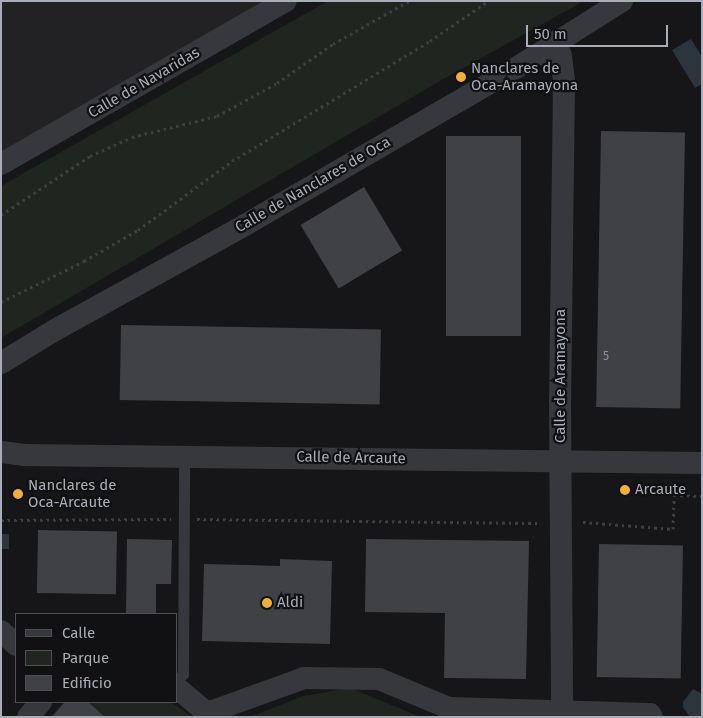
<!DOCTYPE html>
<style>
body{margin:0}
#map{position:relative;width:703px;height:718px;overflow:hidden;background:#161618;font-family:"Fira Sans",sans-serif}
div>[style]{position:absolute}
.built>*{inset:0;background:#222225}
.green>*{inset:0;background:#1e261f}
.water>*{inset:0;background:#2c353c;transform-origin:0 0}
.building>*{inset:0;background:#404145;transform-origin:0 0}
.path>*{height:3px;margin-top:-1.5px;transform-origin:0;background:repeating-linear-gradient(90deg,#3d3f44 0 2.5px,transparent 0 6.5px)}
.service>*{height:11px;margin:-5.5px;padding:0 5.5px;transform-origin:5.5px;border-radius:5.5px;background:#37383d}
.minor>*{height:22px;margin:-11px;padding:0 11px;transform-origin:11px;border-radius:11px;background:#37383d}
.dots>*{width:14px;height:14px;translate:-50% -50%;box-sizing:border-box;border:2px solid #111113;border-radius:50%}
span{translate:-50% -50%;white-space:nowrap;text-align:center;line-height:1.15;-webkit-text-stroke:4.5px #111113;paint-order:stroke}
.number-label{font-size:12px;color:#8e929b}
.number-label span{-webkit-text-stroke-width:0}
.poi-label{font-size:15px;color:#a8adb8}
.left{translate:0 -50%;text-align:left}
.street-label{font-size:15px;color:#a8adb8}
.frame{position:absolute;inset:0;border:2px solid #a8adb8;pointer-events:none}
.legend{position:absolute;left:15px;top:613px;width:162px;height:90px;box-sizing:border-box;background:#111113;border:1px solid #4d4f55;margin:0;padding:6px 9px;list-style:none;font-size:15px;color:#a8adb8}
.legend li{display:flex;align-items:center;gap:10px;height:25px}
.legend b{width:25px;border:1px solid #4d4f55}
.scale{position:absolute;left:526px;top:25px;width:142px;height:22px;box-sizing:border-box;border:2px solid #a8adb8;border-top:0;padding-left:6px;font-size:15px;line-height:18px;white-space:nowrap;color:#a8adb8;-webkit-text-stroke:4px #111113;paint-order:stroke}
</style>
<div id="map">
<div class="built">
<i style="clip-path:polygon(1px 1px,286px 1px,1px 164px)"></i>
</div>
<div class="green">
<i style="clip-path:polygon(328px 1px,584px 1px,438px 82px,1px 338px,1px 186px)"></i>
<i style="clip-path:polygon(350px 688px,421px 717px,250px 717px,303px 696px)"></i>
<i style="clip-path:polygon(64px 702px,171px 702px,192px 717px,50px 717px)"></i>
</div>
<div class="water">
<i style="clip-path:polygon(691px 39px,702px 57px,702px 84px,695px 88px,672px 50px)"></i>
<i style="left:1px;top:534px;width:8px;height:15px"></i>
<i style="clip-path:polygon(693px 689px,702px 694px,702px 717px,690px 717px,683px 707px,683px 702px)"></i>
</div>
<div class="building">
<i style="left:601px;top:131px;width:84px;height:276px;rotate:1deg"></i>
<i style="left:446px;top:136px;width:75px;height:200px"></i>
<i style="left:364px;top:187px;width:74px;height:74px;rotate:59deg"></i>
<i style="left:121px;top:325px;width:260px;height:75px;rotate:1deg"></i>
<i style="left:38px;top:530px;width:79px;height:63px;rotate:1deg"></i>
<i style="clip-path:polygon(127px 539px,172px 540px,171px 584px,156px 584px,156px 614px,126px 614px)"></i>
<i style="clip-path:polygon(366px 539px,529px 541px,526px 679px,444px 678px,445px 613px,365px 612px)"></i>
<i style="left:599px;top:544px;width:84px;height:133px;rotate:1deg"></i>
<i style="clip-path:polygon(280px 559px,332px 561px,330px 644px,202px 641px,204px 564px,280px 566px)"></i>
<i style="clip-path:polygon(65px 702px,88px 702px,105px 717px,52px 717px)"></i>
</div>
<div class="path">
<i style="left:1px;top:215px;width:107px;rotate:-33.5deg"></i>
<i style="left:90px;top:156px;width:46px;rotate:-24.3deg"></i>
<i style="left:132px;top:137px;width:88px;rotate:-13.9deg"></i>
<i style="left:217px;top:116px;width:68px;rotate:-28.8deg"></i>
<i style="left:277px;top:83px;width:68px;rotate:-34.9deg"></i>
<i style="left:333px;top:44px;width:87px;rotate:-29.5deg"></i>
<i style="left:1px;top:302px;width:93px;rotate:-26.3deg"></i>
<i style="left:84px;top:261px;width:62px;rotate:-29.9deg"></i>
<i style="left:138px;top:230px;width:117px;rotate:-36.3deg"></i>
<i style="left:232px;top:161px;width:232px;rotate:-31.2deg"></i>
<i style="left:430px;top:41px;width:70px;rotate:-34.6deg"></i>
<i style="left:197px;top:519px;width:344px;rotate:0.7deg"></i>
<i style="left:1px;top:520px;width:170px;rotate:-0.3deg"></i>
<i style="left:583px;top:522px;width:90px;rotate:4.4deg"></i>
<i style="left:673px;top:529px;width:34px;rotate:-88deg"></i>
<i style="left:674px;top:495px;width:28px;rotate:2deg"></i>
</div>
<div class="service">
<i style="left:176px;top:681px;width:10px;rotate:-45deg"></i>
<i style="left:183px;top:674px;width:218px;rotate:-89.7deg"></i>
</div>
<div class="minor">
<i style="left:554px;top:42px;width:16px;rotate:63deg"></i>
<i style="left:561px;top:56px;width:25px;rotate:83deg"></i>
<i style="left:564px;top:81px;width:320px;rotate:90.7deg"></i>
<i style="left:560px;top:401px;width:309px;rotate:89.6deg"></i>
<i style="left:1px;top:164px;width:328px;rotate:-29.8deg"></i>
<i style="left:1px;top:363px;width:63px;rotate:-31.4deg"></i>
<i style="left:55px;top:330px;width:217px;rotate:-28.9deg"></i>
<i style="left:245px;top:225px;width:323px;rotate:-30.1deg"></i>
<i style="left:524px;top:63px;width:116px;rotate:-32.3deg"></i>
<i style="left:1px;top:452px;width:23px;rotate:7deg"></i>
<i style="left:24px;top:455px;width:678px;rotate:0.68deg"></i>
<i style="left:1px;top:631px;width:21px;rotate:43deg"></i>
<i style="left:176px;top:687px;width:40px;rotate:40deg"></i>
<i style="left:207px;top:713px;width:103px;rotate:-19.8deg"></i>
<i style="left:304px;top:678px;width:75px;rotate:0.8deg"></i>
<i style="left:379px;top:679px;width:76px;rotate:22.5deg"></i>
<i style="left:449px;top:708px;width:201px;rotate:1.7deg"></i>
<i style="left:650px;top:714px;width:4px;rotate:56deg"></i>
<i style="left:28px;top:717px;width:20px;rotate:-49deg"></i>
</div>
<div class="dots">
<i style="left:461px;top:77px;background:#f2b134"></i>
<i style="left:625px;top:490px;background:#f2b134"></i>
<i style="left:18px;top:494px;background:#f2b134"></i>
<i style="left:267px;top:603px;background:#f2b134"></i>
</div>
<div class="number-label">
<span style="left:606px;top:357px">5</span>
</div>
<div class="poi-label">
<span class="left" style="left:471px;top:77px">Nanclares de<br>Oca-Aramayona</span>
<span class="left" style="left:28px;top:494px">Nanclares de<br>Oca-Arcaute</span>
<span class="left" style="left:635px;top:490px">Arcaute</span>
<span class="left" style="left:277px;top:603px">Aldi</span>
</div>
<div class="street-label">
<span style="left:144px;top:83px;rotate:-30deg">Calle de Navaridas</span>
<span style="left:313px;top:185px;rotate:-30deg">Calle de Nanclares de Oca</span>
<span style="left:561px;top:376px;rotate:-90deg">Calle de Aramayona</span>
<span style="left:351px;top:458px;rotate:1deg">Calle de Arcaute</span>
</div>
<div class="frame"></div>
<ul class="legend">
<li><b style="height:6px;background:#37383d"></b>Calle</li>
<li><b style="height:14px;background:#1e261f"></b>Parque</li>
<li><b style="height:14px;background:#404145"></b>Edificio</li>
</ul>
<div class="scale">50 m</div>
</div>
